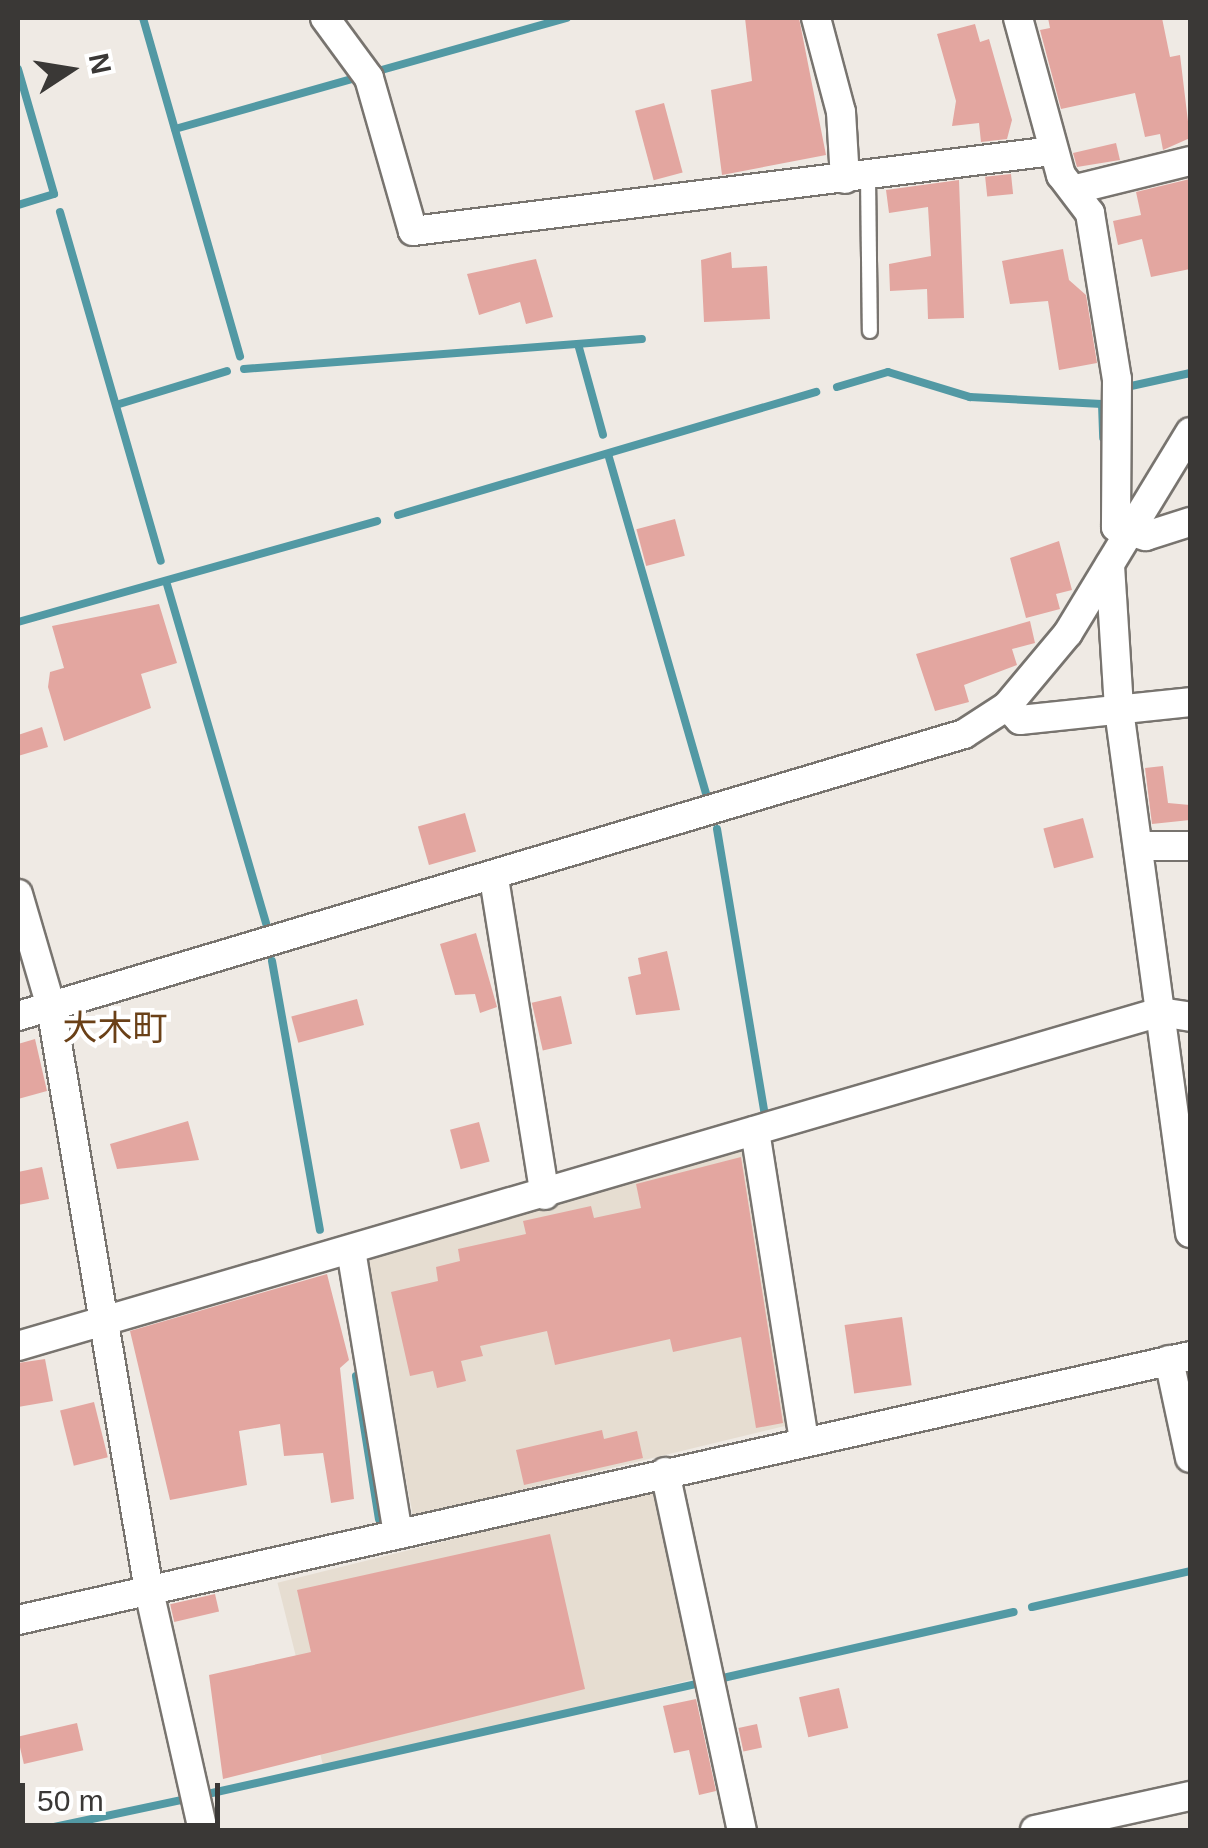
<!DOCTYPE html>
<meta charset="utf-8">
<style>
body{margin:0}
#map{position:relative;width:1208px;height:1848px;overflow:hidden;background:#efeae4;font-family:Helvetica,"Noto Sans JP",sans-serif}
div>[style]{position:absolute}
.built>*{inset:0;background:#e6ddd1;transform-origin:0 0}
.stream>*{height:8px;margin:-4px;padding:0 4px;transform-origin:4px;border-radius:4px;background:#5299a4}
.building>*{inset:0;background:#e3a6a0;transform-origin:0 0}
.roads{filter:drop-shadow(2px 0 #78746f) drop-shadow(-2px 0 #78746f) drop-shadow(0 2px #78746f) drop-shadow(0 -2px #78746f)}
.lane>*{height:14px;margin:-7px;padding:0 7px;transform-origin:7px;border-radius:7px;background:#fff}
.street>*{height:28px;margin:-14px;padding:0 14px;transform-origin:14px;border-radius:14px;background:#fff}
span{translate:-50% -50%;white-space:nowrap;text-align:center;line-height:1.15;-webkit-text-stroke:9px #fff;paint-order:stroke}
.quarter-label{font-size:35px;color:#6a4017}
.frame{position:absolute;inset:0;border:20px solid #3a3836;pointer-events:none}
.north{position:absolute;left:20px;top:20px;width:100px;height:100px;-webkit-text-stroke:8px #fff;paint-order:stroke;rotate:78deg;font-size:28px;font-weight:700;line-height:40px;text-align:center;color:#3a3836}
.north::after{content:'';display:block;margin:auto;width:35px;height:45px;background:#3a3836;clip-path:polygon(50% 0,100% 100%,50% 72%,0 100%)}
.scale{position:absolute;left:20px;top:1783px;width:200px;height:45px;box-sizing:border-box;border:5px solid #3a3836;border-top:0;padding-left:12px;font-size:30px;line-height:35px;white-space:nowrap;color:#3a3836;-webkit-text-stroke:8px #fff;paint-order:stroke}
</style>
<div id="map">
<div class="built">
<i style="clip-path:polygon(739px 1149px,749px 1157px,793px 1424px,413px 1516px,366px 1267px,372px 1255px)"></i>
<i style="left:654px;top:1489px;width:194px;height:388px;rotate:76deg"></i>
</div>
<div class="stream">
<i style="left:143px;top:18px;width:352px;rotate:74deg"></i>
<i style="left:18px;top:69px;width:130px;rotate:73.9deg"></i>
<i style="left:54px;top:194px;width:38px;rotate:163deg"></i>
<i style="left:378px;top:71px;width:196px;rotate:-15.7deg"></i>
<i style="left:175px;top:129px;width:187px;rotate:-15.8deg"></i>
<i style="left:60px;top:212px;width:363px;rotate:73.9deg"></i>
<i style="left:578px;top:344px;width:94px;rotate:74.6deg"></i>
<i style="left:244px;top:369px;width:399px;rotate:-4.3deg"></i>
<i style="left:837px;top:387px;width:53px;rotate:-16.4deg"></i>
<i style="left:888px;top:372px;width:86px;rotate:17deg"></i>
<i style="left:970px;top:397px;width:132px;rotate:3deg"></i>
<i style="left:1102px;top:404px;width:34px;rotate:88deg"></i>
<i style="left:1122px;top:388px;width:70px;rotate:-12.4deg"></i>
<i style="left:116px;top:405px;width:116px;rotate:-17deg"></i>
<i style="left:608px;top:454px;width:360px;rotate:73.9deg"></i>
<i style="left:398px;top:515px;width:436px;rotate:-16.4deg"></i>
<i style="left:166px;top:581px;width:359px;rotate:73.7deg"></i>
<i style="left:18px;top:622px;width:373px;rotate:-15.7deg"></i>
<i style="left:717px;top:829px;width:290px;rotate:80.5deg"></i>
<i style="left:272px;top:961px;width:273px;rotate:79.9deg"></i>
<i style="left:356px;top:1376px;width:145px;rotate:80.9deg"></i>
<i style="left:1032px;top:1607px;width:162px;rotate:-12.8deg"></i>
<i style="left:723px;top:1678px;width:298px;rotate:-12.8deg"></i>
<i style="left:212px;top:1793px;width:499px;rotate:-12.7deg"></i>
<i style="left:40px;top:1830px;width:144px;rotate:-12deg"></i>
</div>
<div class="building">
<i style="clip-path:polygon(745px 18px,799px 18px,826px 155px,722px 175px,711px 90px,752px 81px)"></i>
<i style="clip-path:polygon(1048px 18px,1162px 18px,1170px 57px,1180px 55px,1190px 138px,1163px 150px,1160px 134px,1145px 137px,1135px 93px,1061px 109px,1040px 30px,1050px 28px)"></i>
<i style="clip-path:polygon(975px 24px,980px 42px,989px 39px,1012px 120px,1007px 139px,981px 142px,979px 123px,952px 126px,956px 101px,937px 34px)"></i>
<i style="left:664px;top:103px;width:72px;height:30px;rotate:75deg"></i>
<i style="clip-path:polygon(1116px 143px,1120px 160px,1077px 167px,1073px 153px)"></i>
<i style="left:1011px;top:174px;width:20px;height:26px;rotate:84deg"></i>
<i style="clip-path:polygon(1190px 179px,1190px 269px,1151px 277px,1142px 239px,1118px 245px,1113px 221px,1141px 215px,1136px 192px)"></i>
<i style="clip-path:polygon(959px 180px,964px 318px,928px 319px,927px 289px,890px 291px,889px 264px,931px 256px,928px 207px,889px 213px,886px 190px)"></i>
<i style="clip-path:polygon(1063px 249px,1069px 280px,1086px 295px,1097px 363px,1059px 370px,1048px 301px,1010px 304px,1002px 261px)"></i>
<i style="clip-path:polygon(731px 252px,732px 268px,767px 266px,770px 319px,704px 322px,701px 260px)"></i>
<i style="clip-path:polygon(536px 259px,553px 317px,526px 324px,520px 302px,479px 315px,467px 274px)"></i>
<i style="left:675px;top:519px;width:38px;height:40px;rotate:75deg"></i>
<i style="clip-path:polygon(1059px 541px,1072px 590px,1056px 594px,1060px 609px,1026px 618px,1010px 558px)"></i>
<i style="clip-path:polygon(159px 604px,177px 663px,141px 674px,151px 708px,64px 741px,48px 687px,50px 672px,64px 668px,52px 626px)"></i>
<i style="clip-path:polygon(1030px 621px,1035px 643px,1012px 649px,1017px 665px,964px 685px,969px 702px,935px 711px,916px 654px)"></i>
<i style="clip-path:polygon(42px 727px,48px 747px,18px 756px,18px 735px)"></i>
<i style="clip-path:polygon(1163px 766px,1168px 803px,1190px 805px,1190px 820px,1152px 824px,1145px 768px)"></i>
<i style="left:465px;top:813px;width:40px;height:49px;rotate:74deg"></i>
<i style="left:1083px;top:818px;width:41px;height:41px;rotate:75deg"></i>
<i style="clip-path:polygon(476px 933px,497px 1007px,480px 1013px,475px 994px,455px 995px,440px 944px)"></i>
<i style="clip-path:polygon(667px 951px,680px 1010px,636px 1015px,628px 977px,641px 974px,638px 958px)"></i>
<i style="left:561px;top:996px;width:49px;height:30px;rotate:77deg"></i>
<i style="left:357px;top:999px;width:27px;height:68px;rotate:75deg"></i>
<i style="clip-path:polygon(35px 1039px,47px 1091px,18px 1099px,18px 1044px)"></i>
<i style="clip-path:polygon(188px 1121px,199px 1160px,117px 1169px,110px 1144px)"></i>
<i style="left:479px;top:1122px;width:41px;height:30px;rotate:75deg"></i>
<i style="clip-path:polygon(741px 1157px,783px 1423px,756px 1428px,741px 1337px,673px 1352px,670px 1339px,555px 1365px,547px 1331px,480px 1346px,483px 1356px,461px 1361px,466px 1381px,437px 1388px,433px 1371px,410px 1376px,391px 1292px,438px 1281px,436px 1267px,460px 1261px,458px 1249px,526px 1234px,523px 1221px,591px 1206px,594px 1218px,641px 1208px,636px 1184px)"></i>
<i style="clip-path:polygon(42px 1167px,49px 1199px,18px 1205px,18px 1172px)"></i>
<i style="clip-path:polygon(327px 1274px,349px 1360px,340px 1368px,354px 1499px,331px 1503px,323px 1453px,284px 1456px,280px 1424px,239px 1431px,247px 1485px,170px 1500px,130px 1331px)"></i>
<i style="left:902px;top:1317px;width:69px;height:58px;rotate:82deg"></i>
<i style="clip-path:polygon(45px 1359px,53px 1401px,18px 1407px,18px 1363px)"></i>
<i style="left:94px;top:1402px;width:57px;height:35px;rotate:76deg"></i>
<i style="clip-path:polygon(602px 1430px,604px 1439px,637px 1431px,643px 1458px,524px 1485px,516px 1450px)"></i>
<i style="clip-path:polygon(550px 1534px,585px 1689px,223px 1779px,209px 1675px,311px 1652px,297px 1590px)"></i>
<i style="left:215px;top:1594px;width:18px;height:46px;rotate:77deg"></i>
<i style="left:839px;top:1688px;width:41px;height:41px;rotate:77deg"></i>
<i style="clip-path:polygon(696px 1699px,716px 1791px,699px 1795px,689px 1750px,674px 1753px,663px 1706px)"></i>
<i style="left:77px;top:1723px;width:28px;height:61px;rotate:77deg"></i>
<i style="left:757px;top:1724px;width:24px;height:19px;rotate:78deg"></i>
</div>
<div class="roads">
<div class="lane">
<i style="left:868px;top:177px;width:154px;rotate:89.3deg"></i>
</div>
<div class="street">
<i style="left:325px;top:18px;width:74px;rotate:53.7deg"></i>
<i style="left:369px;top:78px;width:159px;rotate:74deg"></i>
<i style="left:413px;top:231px;width:645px;rotate:-7.13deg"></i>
<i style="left:816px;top:18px;width:97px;rotate:75.1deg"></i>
<i style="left:841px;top:112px;width:67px;rotate:86.6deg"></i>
<i style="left:1018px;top:18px;width:163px;rotate:74.7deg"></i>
<i style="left:1061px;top:175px;width:48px;rotate:52.7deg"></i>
<i style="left:1090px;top:213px;width:168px;rotate:80.8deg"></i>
<i style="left:1117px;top:379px;width:148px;rotate:90.4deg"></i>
<i style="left:1116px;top:527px;width:31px;rotate:17deg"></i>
<i style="left:1146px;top:536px;width:46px;rotate:-17.7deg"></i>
<i style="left:1076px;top:189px;width:117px;rotate:-13.8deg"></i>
<i style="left:1110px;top:565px;width:145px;rotate:86.4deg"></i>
<i style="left:1119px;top:710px;width:528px;rotate:82.27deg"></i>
<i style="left:1007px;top:706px;width:19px;rotate:47deg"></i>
<i style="left:1020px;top:720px;width:171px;rotate:-6deg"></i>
<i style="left:1139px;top:846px;width:51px"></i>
<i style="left:494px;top:878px;width:321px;rotate:80.9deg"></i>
<i style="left:18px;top:894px;width:118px;rotate:73.7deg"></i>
<i style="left:51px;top:1007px;width:592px;rotate:80.47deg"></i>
<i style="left:149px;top:1591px;width:245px;rotate:77.3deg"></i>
<i style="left:18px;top:1016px;width:987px;rotate:-16.6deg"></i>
<i style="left:964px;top:734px;width:51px;rotate:-33.1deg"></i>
<i style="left:1007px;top:706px;width:95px;rotate:-50.1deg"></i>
<i style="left:1068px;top:633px;width:235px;rotate:-58.7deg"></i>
<i style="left:755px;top:1131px;width:315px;rotate:81deg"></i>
<i style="left:351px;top:1250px;width:288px;rotate:80.6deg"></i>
<i style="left:18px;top:1346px;width:1190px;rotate:-16.3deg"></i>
<i style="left:1160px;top:1012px;width:30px;rotate:9deg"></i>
<i style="left:1169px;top:1360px;width:100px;rotate:77.9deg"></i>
<i style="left:665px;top:1472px;width:366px;rotate:77.9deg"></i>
<i style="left:18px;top:1620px;width:1201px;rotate:-12.69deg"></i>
<i style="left:1035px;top:1830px;width:159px;rotate:-12.4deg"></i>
</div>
</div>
<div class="quarter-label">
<span style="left:115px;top:1028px">大木町</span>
</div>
<div class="frame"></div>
<div class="north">N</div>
<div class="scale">50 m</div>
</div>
